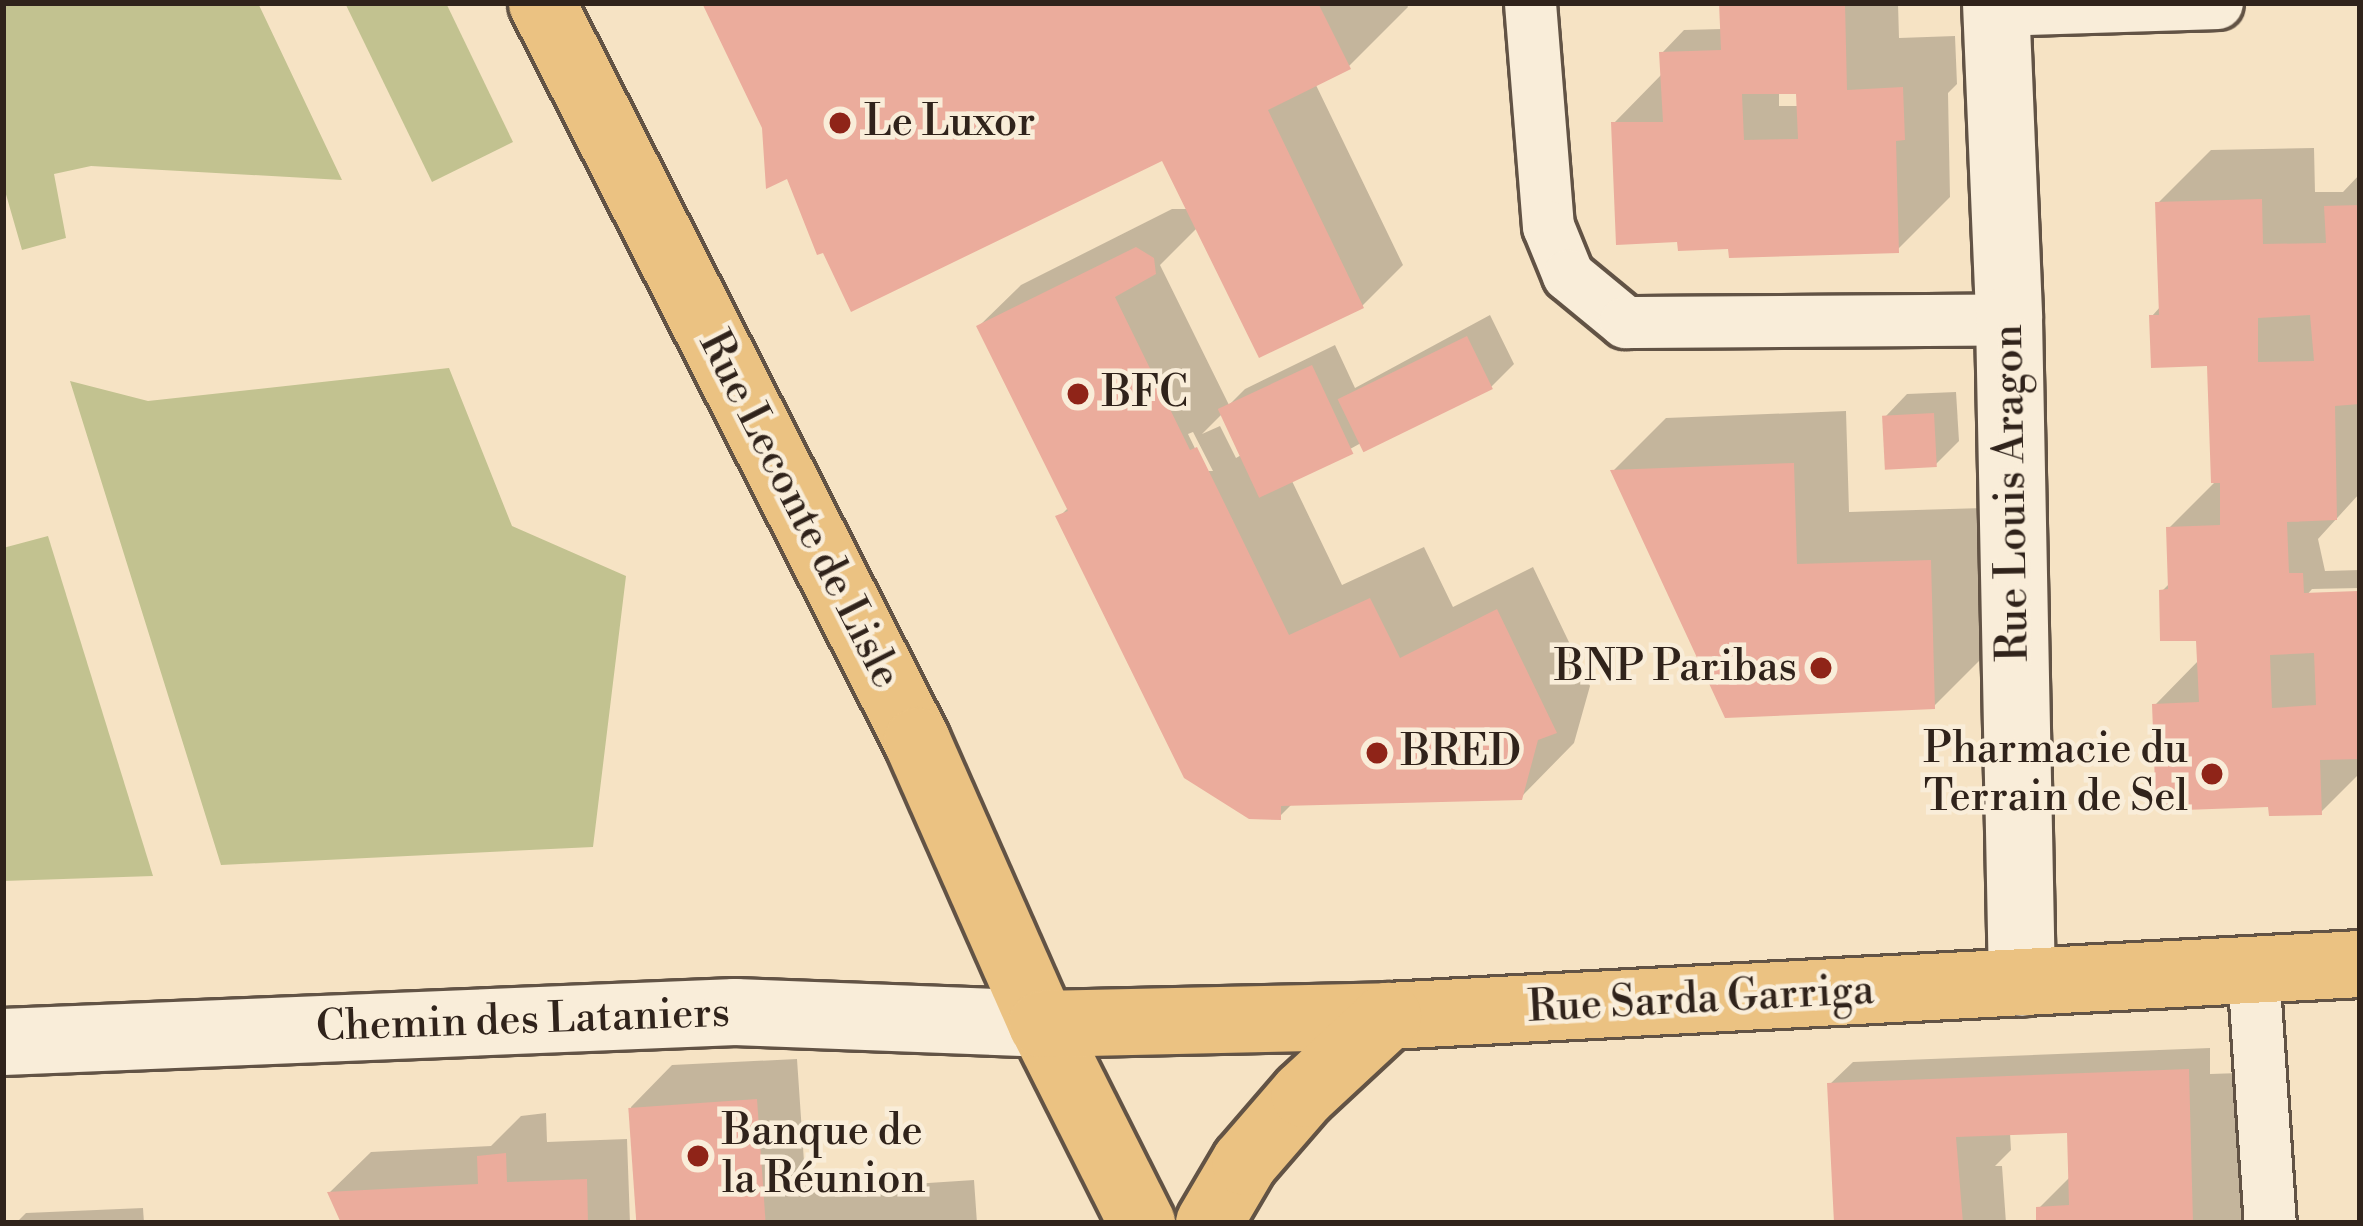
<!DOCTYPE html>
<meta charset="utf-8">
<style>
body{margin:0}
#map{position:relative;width:2363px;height:1226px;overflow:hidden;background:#f6e3c4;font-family:"Libre Bodoni",serif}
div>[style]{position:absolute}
.green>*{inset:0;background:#c2c290}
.shadow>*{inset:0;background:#0003}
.building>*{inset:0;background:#ebac9c;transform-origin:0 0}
.roads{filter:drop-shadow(3px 0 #625345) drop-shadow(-3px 0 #625345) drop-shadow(0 3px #625345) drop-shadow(0 -3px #625345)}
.lane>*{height:51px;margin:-25.5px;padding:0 25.5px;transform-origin:25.5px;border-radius:25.5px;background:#f9edd9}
.street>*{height:66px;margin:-33px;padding:0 33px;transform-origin:33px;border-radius:33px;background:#f9edd9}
.primary>*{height:66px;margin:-33px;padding:0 33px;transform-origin:33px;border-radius:33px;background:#ebc282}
.dots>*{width:33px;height:33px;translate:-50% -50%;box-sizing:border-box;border:6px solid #f9edd9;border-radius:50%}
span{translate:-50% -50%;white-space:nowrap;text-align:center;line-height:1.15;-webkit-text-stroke:9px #f9edd9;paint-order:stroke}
.poi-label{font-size:42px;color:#30231b}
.left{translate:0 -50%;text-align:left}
.right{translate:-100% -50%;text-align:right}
.street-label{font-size:42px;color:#30231b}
.frame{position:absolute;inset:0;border:6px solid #30231b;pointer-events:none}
</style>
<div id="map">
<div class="green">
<i style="clip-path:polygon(3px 3px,258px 3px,342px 180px,91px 166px,54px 174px,66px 238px,22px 250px,3px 184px)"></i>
<i style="clip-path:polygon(345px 3px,446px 3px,513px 142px,432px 182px)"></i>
<i style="clip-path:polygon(449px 368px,512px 526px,626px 576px,593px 847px,221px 865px,70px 381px,148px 401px)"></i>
<i style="clip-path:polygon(48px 536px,153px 876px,3px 881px,3px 548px)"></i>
</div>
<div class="shadow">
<i style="clip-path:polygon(evenodd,706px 3px,1406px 3px,1408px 7px,1349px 66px,1315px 83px,1403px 265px,1362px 306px,1198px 227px,1160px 265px,1229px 405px,1245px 389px,1335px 345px,1355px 388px,1490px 315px,1514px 364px,1491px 387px,1361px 443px,1292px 481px,1342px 585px,1424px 547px,1453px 607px,1533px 567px,1590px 686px,1574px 743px,1521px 797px,1293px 803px,1279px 817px,1059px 517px,1069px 507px,979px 326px,1021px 285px,1172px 209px,1189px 209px,1176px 152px,788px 173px,706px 3px,1223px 413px,1243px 454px,1236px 458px,1220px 426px,1202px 434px,1223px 413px,706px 3px,1193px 432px,1213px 471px,1206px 471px,1188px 434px,1193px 432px)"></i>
<i style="clip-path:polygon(evenodd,1722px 3px,1898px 3px,1899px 38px,1955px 36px,1957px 84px,1948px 93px,1950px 197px,1897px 250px,1731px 241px,1614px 123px,1663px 73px,1662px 53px,1684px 30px,1722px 29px,1722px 3px,1799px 90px,1799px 106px,1779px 106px,1779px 91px,1799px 90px)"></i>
<i style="clip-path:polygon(2314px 148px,2315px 192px,2343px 192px,2360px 174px,2360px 493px,2318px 539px,2325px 571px,2360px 570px,2360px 588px,2312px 589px,2306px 596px,2360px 594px,2360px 773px,2321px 812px,2271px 804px,2155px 705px,2200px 659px,2199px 637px,2162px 591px,2171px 582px,2169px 528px,2214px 483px,2210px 363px,2152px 316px,2161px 306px,2158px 203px,2211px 150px)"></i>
<i style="clip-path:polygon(1956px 392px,1959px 441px,1936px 464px,1885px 417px,1907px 394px)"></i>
<i style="clip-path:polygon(1846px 411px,1849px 512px,1983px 508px,1987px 653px,1934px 706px,1614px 470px,1666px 418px)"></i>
<i style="clip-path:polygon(2210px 1048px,2210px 1074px,2240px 1073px,2246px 1223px,2039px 1223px,2039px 1208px,2071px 1176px,2069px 1130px,2010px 1133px,2011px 1150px,1995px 1166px,2002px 1166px,2006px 1223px,1835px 1223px,1830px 1084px,1853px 1062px)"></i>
<i style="clip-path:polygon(797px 1059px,806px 1191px,974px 1180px,977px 1223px,638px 1223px,631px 1107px,672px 1065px)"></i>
<i style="clip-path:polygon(546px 1113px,547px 1142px,627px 1139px,630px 1223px,345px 1223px,330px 1192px,371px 1152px,491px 1146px,521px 1116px)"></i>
<i style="clip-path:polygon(143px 1208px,144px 1223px,16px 1223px,26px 1213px)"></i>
</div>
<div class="building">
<i style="clip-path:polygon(702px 3px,1318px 3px,1351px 69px,1268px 110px,1364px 308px,1259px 358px,1162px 161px,851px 312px,823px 253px,817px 255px,787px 179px,766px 189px,762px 128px)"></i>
<i style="clip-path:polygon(evenodd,1719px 3px,1845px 3px,1847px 90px,1903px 87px,1905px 140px,1896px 141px,1899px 253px,1729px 258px,1728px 249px,1678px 251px,1677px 242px,1616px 245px,1611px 122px,1663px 122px,1659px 52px,1721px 50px,1719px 3px,1742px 94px,1796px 94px,1798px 139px,1744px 140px,1742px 94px)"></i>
<i style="clip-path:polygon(evenodd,2262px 199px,2263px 244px,2326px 243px,2324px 206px,2360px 205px,2360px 404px,2335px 406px,2337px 520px,2287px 522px,2289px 573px,2303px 573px,2304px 593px,2358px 591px,2360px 759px,2320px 760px,2322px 815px,2269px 816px,2268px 807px,2156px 811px,2152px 704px,2199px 702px,2196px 641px,2160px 641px,2159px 590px,2168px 589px,2166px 527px,2220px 525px,2220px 483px,2211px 483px,2207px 366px,2151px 368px,2149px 315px,2159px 315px,2155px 202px,2262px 199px,2310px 315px,2314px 361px,2258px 362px,2258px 318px,2310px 315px,2262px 199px,2314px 653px,2316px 705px,2272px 708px,2270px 655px,2314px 653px)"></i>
<i style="clip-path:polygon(1136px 247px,1154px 258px,1156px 274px,1115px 297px,1190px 450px,1197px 447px,1289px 635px,1370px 598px,1400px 658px,1497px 609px,1557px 733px,1538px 740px,1522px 800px,1281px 806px,1281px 820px,1249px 819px,1184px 778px,1055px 516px,1068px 511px,976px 326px)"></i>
<i style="left:1467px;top:336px;width:59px;height:144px;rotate:64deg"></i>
<i style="left:1312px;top:365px;width:98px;height:104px;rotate:65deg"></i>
<i style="left:1934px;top:413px;width:54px;height:52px;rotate:87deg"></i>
<i style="clip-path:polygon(1794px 463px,1797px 564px,1931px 560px,1935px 709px,1725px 718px,1610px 470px)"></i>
<i style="clip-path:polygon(2189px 1069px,2193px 1223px,2036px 1223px,2036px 1207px,2069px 1205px,2067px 1133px,1956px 1137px,1963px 1223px,1834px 1223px,1827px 1083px)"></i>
<i style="left:757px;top:1099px;width:124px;height:129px;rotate:86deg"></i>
<i style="clip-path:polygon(506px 1153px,507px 1182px,587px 1179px,588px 1223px,341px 1223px,327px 1192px,478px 1184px,477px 1156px)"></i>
</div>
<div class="roads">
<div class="lane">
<i style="left:1530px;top:3px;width:224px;rotate:85.4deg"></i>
<i style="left:1548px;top:226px;width:53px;rotate:67.8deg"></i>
<i style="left:1568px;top:275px;width:74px;rotate:39.5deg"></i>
<i style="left:1625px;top:322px;width:384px;rotate:-0.4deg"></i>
<i style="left:1996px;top:10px;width:221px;rotate:-1.8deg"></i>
<i style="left:2253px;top:970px;width:254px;rotate:86.2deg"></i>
</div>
<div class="street">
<i style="left:1996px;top:3px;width:316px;rotate:87.6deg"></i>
<i style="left:2009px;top:319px;width:664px;rotate:88.88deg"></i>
<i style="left:3px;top:1042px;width:733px;rotate:-2.35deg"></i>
<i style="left:735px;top:1012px;width:307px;rotate:2.2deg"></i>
</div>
<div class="primary">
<i style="left:542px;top:3px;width:828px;rotate:63.06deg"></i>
<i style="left:917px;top:741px;width:309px;rotate:66.2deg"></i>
<i style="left:1042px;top:1024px;width:223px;rotate:63.3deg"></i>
<i style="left:1042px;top:1024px;width:346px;rotate:-1.3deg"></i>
<i style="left:1388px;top:1016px;width:973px;rotate:-3.06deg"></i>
<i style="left:1209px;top:1223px;width:71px;rotate:-59.5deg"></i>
<i style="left:1245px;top:1162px;width:90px;rotate:-49.1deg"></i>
<i style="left:1304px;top:1094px;width:115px;rotate:-42.9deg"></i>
</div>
</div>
<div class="dots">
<i style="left:840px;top:123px;background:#8f2418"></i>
<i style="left:1078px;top:394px;background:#8f2418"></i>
<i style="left:1821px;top:668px;background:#8f2418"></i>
<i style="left:1377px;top:753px;background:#8f2418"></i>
<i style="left:2212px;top:774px;background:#8f2418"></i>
<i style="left:698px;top:1156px;background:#8f2418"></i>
</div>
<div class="poi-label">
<span class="left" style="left:864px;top:123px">Le Luxor</span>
<span class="left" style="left:1102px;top:394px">BFC</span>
<span class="right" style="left:1797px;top:668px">BNP Paribas</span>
<span class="right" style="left:2188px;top:774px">Pharmacie du<br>Terrain de Sel</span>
<span class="left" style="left:1401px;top:753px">BRED</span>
<span class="left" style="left:722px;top:1156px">Banque de<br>la Réunion</span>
</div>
<div class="street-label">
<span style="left:2012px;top:493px;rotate:-91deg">Rue Louis Aragon</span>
<span style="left:799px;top:510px;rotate:63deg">Rue Leconte de Lisle</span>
<span style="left:1701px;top:1000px;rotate:-3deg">Rue Sarda Garriga</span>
<span style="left:523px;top:1021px;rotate:-2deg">Chemin des Lataniers</span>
</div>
<div class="frame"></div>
</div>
